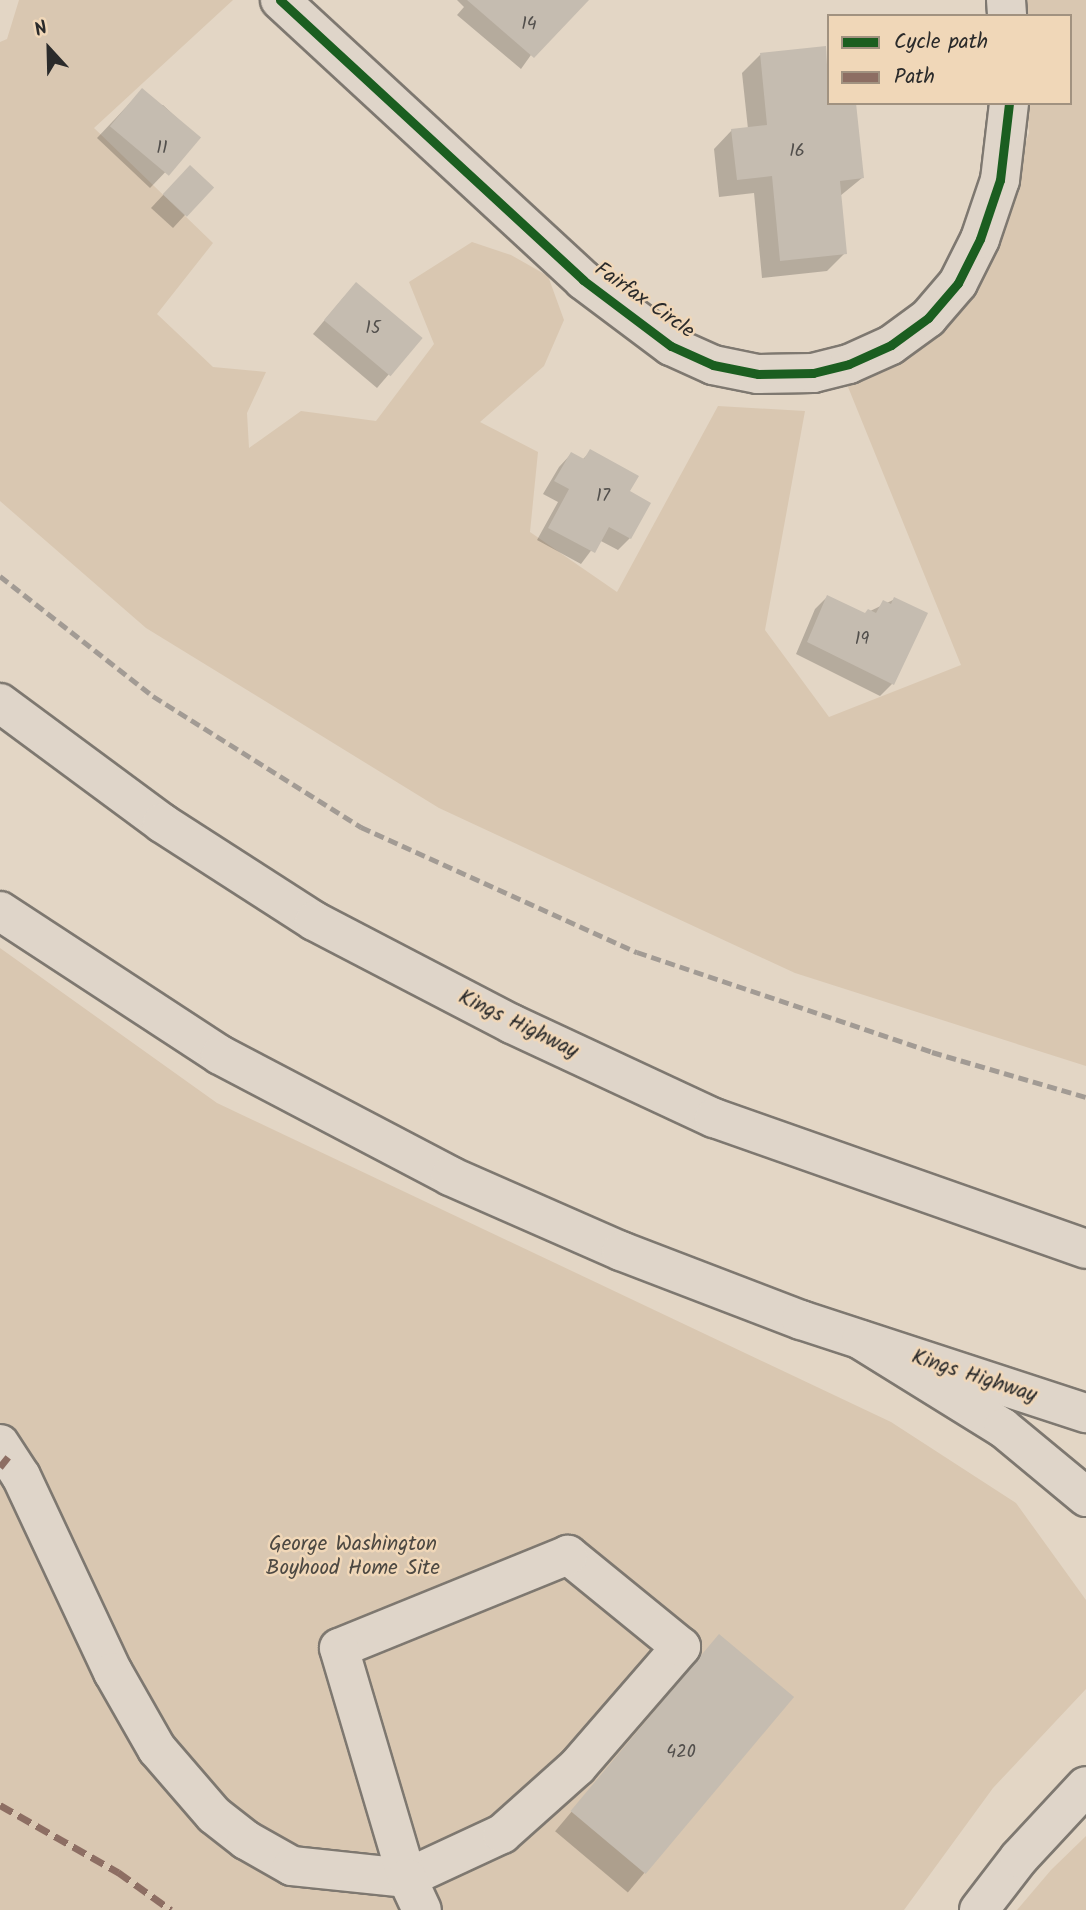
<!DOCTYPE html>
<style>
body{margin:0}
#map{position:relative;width:1086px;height:1910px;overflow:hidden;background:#e3d6c5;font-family:Kalam,sans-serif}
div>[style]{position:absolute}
.green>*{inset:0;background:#d9c7b1}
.shadow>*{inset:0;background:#0003;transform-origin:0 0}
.building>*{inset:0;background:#c5bcb0;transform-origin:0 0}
.roads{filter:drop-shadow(2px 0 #7e7870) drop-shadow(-2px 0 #7e7870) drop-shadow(0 2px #7e7870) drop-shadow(0 -2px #7e7870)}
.minor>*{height:38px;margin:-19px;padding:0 19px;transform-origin:19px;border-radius:19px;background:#dfd5c9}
.major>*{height:38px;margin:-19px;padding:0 19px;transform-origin:19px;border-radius:19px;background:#dfd5c9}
.highway>*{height:38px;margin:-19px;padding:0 19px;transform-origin:19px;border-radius:19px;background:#dfd5c9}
.rail>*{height:5px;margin-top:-2.5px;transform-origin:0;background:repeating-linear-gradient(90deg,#a29b94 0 10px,transparent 0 15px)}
.quiet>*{height:7px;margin-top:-3.5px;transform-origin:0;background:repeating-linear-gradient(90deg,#8d6e63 0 14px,transparent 0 21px)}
.cycleway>*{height:9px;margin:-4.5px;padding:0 4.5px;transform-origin:4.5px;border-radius:4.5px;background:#1b5e20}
span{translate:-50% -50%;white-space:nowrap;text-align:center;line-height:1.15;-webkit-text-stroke:5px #f0d7b8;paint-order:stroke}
.number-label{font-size:18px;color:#524f4c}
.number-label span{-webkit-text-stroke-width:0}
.street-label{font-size:21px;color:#2b2b2b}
.park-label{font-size:21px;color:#4c4842}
.legend{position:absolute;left:827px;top:14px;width:245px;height:91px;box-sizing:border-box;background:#f0d7b8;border:2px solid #a19280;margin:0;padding:9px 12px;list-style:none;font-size:21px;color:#2b2b2b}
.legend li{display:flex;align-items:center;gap:14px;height:35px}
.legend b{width:35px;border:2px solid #a19280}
.north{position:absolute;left:14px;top:14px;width:70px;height:70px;-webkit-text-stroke:5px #f0d7b8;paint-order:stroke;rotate:338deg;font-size:19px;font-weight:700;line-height:28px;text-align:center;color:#2b2b2b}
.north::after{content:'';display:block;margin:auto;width:24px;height:32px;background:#2b2b2b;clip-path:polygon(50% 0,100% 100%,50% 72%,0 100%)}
</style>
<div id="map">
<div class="green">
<i style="clip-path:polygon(19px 0,233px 0,94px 128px,213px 243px,157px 314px,213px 367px,266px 372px,247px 413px,249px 448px,301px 411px,376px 421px,434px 344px,409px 282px,472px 242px,511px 255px,548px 276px,564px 320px,544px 366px,480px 422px,538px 452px,530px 532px,617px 592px,718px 406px,805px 411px,765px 630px,829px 717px,961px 665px,846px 382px,966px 303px,1029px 133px,1027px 103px,1070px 103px,1070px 16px,1019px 16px,1018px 0,1086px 0,1086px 1066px,795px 973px,439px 808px,146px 628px,0 501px,0 42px,7px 39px)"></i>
<i style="clip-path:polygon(0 948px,217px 1103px,891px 1422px,1016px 1503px,1086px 1600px,1086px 1689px,993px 1788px,904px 1910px,0 1910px)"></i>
<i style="clip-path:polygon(1086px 1836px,1086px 1910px,1017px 1910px,1051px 1870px)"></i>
</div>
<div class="shadow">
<i style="clip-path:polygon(457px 0,570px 0,521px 69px,457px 15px,464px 7px)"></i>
<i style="clip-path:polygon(824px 48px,829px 103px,862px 178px,840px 196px,845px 253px,827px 271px,762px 278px,754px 193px,719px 197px,714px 149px,732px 130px,748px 129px,742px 73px,760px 55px)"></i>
<i style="clip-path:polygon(130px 103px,163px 105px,198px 138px,150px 188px,97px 138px)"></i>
<i style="clip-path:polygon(178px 179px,185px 215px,173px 228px,151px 208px)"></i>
<i style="clip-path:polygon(344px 297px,420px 338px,377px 388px,313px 334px)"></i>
<i style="clip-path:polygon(591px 451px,627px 492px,630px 538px,618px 550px,599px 540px,581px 564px,537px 540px,558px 502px,543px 494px,559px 467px,571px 454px,582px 460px)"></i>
<i style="clip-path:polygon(827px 597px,864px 614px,895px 599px,892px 684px,880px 696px,796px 654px,815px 609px)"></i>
<i style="left:719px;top:1636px;width:95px;height:255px;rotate:40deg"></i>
</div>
<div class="building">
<i style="clip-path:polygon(467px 0,589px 0,534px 58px)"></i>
<i style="clip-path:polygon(826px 46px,829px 103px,856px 103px,864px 178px,840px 181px,847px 254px,780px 261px,772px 176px,737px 180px,731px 129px,767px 125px,760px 53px)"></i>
<i style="left:142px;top:88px;width:77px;height:50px;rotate:40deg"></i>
<i style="left:190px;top:165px;width:33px;height:40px;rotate:43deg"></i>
<i style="left:356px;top:282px;width:87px;height:50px;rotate:40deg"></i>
<i style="clip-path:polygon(590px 449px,639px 476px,630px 491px,651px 503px,631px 539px,609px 527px,595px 553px,548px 528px,569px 489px,554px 481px,571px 452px,584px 459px)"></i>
<i style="clip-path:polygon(827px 595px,865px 613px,868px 609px,876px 613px,883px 600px,891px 604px,894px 597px,928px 613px,894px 685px,807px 642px)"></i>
<i style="left:719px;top:1634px;width:98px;height:231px;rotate:40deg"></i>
</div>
<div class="roads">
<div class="minor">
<i style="left:280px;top:0;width:413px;rotate:42.7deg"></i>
<i style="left:583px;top:280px;width:110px;rotate:36.9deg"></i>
<i style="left:671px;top:346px;width:46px;rotate:24.3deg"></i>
<i style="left:713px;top:365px;width:46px;rotate:11.3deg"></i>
<i style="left:758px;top:374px;width:55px;rotate:-1deg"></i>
<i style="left:813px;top:373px;width:37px;rotate:-14deg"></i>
<i style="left:849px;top:364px;width:46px;rotate:-24.3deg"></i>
<i style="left:891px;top:345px;width:46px;rotate:-36.1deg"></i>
<i style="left:928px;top:318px;width:46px;rotate:-49.4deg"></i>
<i style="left:958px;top:283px;width:49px;rotate:-63.4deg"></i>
<i style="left:980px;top:239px;width:62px;rotate:-71.3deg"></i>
<i style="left:1000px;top:180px;width:78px;rotate:-83.3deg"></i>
<i style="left:1006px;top:0;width:16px;rotate:86deg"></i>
<i style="left:0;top:1444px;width:38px;rotate:57deg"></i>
<i style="left:21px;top:1476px;width:217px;rotate:64.9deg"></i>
<i style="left:113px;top:1672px;width:89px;rotate:60.3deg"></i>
<i style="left:157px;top:1749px;width:87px;rotate:49.2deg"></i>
<i style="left:214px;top:1815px;width:41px;rotate:38deg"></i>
<i style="left:246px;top:1840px;width:53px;rotate:29.5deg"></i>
<i style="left:292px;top:1866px;width:116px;rotate:6deg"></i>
<i style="left:407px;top:1878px;width:105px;rotate:-24.9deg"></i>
<i style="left:502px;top:1834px;width:101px;rotate:-41.8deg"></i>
<i style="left:577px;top:1767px;width:159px;rotate:-49.1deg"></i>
<i style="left:681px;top:1647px;width:146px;rotate:-140.8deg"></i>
<i style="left:568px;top:1555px;width:247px;rotate:157.9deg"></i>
<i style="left:339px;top:1648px;width:240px;rotate:73.5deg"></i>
<i style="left:407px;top:1878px;width:35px;rotate:65deg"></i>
</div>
<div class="major">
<i style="left:0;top:703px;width:202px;rotate:36.5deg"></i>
<i style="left:162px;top:823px;width:181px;rotate:32.8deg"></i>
<i style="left:314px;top:921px;width:223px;rotate:27.5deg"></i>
<i style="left:512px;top:1024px;width:223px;rotate:25deg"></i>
<i style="left:714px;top:1118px;width:394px;rotate:19.4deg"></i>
<i style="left:0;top:911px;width:263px;rotate:33.2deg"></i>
<i style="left:220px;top:1055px;width:260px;rotate:27.7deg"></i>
<i style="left:450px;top:1176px;width:187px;rotate:23.7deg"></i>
<i style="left:621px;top:1251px;width:193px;rotate:21deg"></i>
<i style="left:801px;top:1320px;width:300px;rotate:18.1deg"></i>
</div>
<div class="highway">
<i style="left:861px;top:1340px;width:167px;rotate:31.8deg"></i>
<i style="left:1003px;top:1428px;width:108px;rotate:39.7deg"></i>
<i style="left:979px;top:1910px;width:66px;rotate:-52.4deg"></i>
<i style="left:1019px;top:1858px;width:98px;rotate:-47.1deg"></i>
</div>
</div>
<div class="rail">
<i style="left:0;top:576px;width:194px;rotate:38.1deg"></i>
<i style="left:153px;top:696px;width:246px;rotate:32.2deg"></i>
<i style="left:361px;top:827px;width:303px;rotate:24.4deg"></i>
<i style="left:637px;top:952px;width:311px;rotate:18.7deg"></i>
<i style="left:932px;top:1052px;width:160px;rotate:16.3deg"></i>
</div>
<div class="quiet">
<i style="left:0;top:1467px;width:13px;rotate:-51deg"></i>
<i style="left:0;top:1805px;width:136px;rotate:29.6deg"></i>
<i style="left:118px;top:1872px;width:65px;rotate:35.6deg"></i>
</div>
<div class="cycleway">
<i style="left:280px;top:0;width:413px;rotate:42.7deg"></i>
<i style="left:583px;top:280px;width:110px;rotate:36.9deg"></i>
<i style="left:671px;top:346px;width:46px;rotate:24.3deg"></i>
<i style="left:713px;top:365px;width:46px;rotate:11.3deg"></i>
<i style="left:758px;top:374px;width:55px;rotate:-1deg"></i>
<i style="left:813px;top:373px;width:37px;rotate:-14deg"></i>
<i style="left:849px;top:364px;width:46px;rotate:-24.3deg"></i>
<i style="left:891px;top:345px;width:46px;rotate:-36.1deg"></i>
<i style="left:928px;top:318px;width:46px;rotate:-49.4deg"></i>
<i style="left:958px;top:283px;width:49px;rotate:-63.4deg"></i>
<i style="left:980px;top:239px;width:62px;rotate:-71.3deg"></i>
<i style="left:1000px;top:180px;width:78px;rotate:-83.3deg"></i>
</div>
<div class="number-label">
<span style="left:529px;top:25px">14</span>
<span style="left:162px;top:149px">11</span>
<span style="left:797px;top:152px">16</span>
<span style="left:373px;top:329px">15</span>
<span style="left:603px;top:497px">17</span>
<span style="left:862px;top:640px">19</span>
<span style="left:681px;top:1753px">420</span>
</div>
<div class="street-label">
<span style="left:644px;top:301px;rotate:35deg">Fairfax Circle</span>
<span style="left:518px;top:1025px;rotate:26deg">Kings Highway</span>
<span style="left:974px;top:1377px;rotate:18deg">Kings Highway</span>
</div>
<div class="park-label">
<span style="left:353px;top:1557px">George Washington<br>Boyhood Home Site</span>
</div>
<ul class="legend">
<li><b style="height:9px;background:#1b5e20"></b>Cycle path</li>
<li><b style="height:9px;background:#8d6e63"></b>Path</li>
</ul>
<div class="north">N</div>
</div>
